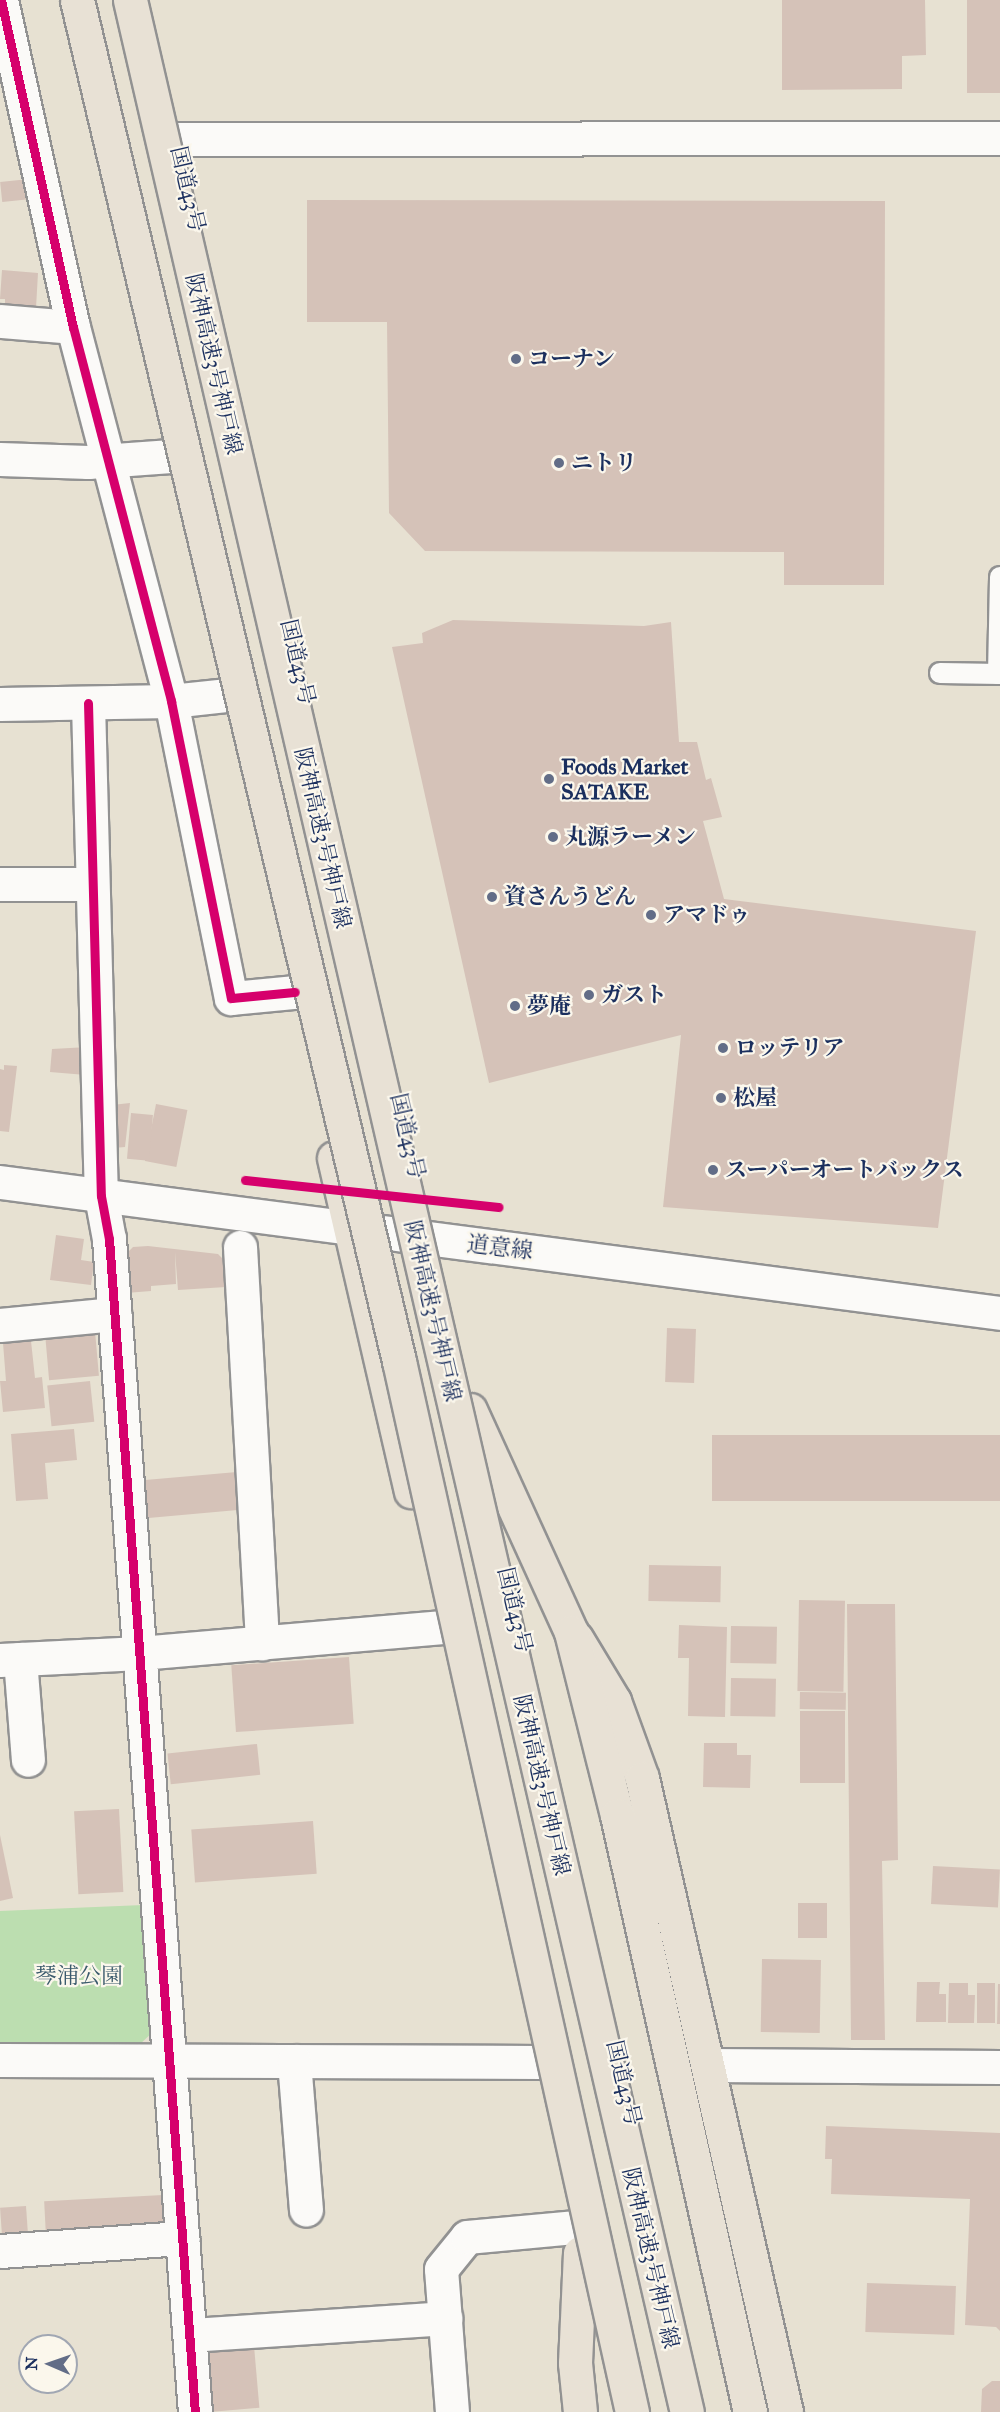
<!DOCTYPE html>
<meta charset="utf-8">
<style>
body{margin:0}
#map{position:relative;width:1000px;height:2412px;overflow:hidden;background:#e7e1d2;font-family:"IM FELL Great Primer","Noto Serif JP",serif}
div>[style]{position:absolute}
.green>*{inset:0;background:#bcdeb0}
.building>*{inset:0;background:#d5c2b8;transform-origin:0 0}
.roads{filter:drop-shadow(2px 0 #929292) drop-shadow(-2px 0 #929292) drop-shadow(0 2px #929292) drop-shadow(0 -2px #929292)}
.service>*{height:20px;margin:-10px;padding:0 10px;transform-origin:10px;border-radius:10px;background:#fbfaf8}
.minor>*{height:33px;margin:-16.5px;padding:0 16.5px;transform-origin:16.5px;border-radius:16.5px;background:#fbfaf8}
.tertiary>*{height:33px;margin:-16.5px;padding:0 16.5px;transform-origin:16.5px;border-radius:16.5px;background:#fbfaf8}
.trunk>*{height:33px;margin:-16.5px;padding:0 16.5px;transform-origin:16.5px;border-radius:16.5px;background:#e8e1d5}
.motorway>*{height:33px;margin:-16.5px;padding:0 16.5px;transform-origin:16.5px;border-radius:16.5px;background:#e8e1d5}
.bridges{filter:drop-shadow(2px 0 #929292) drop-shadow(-2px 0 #929292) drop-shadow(0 2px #929292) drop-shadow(0 -2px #929292)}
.motorway-bridge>*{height:33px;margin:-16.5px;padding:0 16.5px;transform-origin:16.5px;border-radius:16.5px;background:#e8e1d5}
.cycleway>*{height:9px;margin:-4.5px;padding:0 4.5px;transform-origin:4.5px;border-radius:4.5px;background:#d6006c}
.dots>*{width:16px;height:16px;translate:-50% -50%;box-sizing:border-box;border:3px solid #fbf7ec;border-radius:50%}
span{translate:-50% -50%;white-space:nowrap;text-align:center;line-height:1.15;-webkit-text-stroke:4.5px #fbf7ec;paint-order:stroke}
.street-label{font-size:22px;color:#1b2f5e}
.poi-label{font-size:22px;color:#1b2f5e;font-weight:700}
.left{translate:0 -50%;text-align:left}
.park-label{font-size:22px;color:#3a5a6c}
.north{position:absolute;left:18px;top:2334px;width:60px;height:60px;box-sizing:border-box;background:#fbf7ec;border:2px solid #a1a7b3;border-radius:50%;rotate:272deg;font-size:16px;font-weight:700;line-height:24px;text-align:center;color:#1b2f5e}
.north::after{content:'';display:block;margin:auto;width:21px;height:27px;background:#626d87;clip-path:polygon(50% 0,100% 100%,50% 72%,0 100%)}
</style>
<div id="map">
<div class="green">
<i style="clip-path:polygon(143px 1905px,154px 2031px,139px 2045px,0 2046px,0 1911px)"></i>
</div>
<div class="building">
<i style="clip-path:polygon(782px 0,925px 0,926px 55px,902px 56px,902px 89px,782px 90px)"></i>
<i style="left:967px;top:0;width:33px;height:93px"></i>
<i style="left:29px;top:179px;width:20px;height:29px;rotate:84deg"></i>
<i style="clip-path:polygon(307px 200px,885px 201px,884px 585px,784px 585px,784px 552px,425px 551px,389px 513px,387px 322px,307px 322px)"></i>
<i style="clip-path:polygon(2px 270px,38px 273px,36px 308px,5px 305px,5px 299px,0 299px)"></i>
<i style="clip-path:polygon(453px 620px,644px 626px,671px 622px,679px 742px,697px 742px,706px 780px,711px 778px,722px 817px,703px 821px,724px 899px,976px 931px,938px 1228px,663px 1207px,681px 1035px,489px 1083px,392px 647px,423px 643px,422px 633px)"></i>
<i style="clip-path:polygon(88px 1047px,86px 1075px,50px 1072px,52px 1049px)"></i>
<i style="clip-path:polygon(4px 1065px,17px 1066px,9px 1132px,0 1131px,0 1069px,4px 1070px)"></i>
<i style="clip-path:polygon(130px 1103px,125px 1147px,113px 1148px,112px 1105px)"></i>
<i style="left:156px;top:1104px;width:32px;height:58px;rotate:11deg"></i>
<i style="left:131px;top:1113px;width:22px;height:46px;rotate:5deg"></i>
<i style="clip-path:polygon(56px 1235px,84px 1239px,81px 1260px,94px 1262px,91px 1285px,50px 1280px)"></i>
<i style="clip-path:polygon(148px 1246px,218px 1254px,224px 1260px,226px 1287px,178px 1290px,175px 1252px,176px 1284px,151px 1286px,151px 1291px,126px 1293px,124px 1256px,133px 1247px)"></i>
<i style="left:667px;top:1328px;width:29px;height:54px;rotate:2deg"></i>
<i style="left:95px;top:1331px;width:45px;height:50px;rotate:85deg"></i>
<i style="clip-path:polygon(31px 1341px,35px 1378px,42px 1377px,45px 1408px,3px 1412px,0 1381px,6px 1381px,3px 1343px)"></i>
<i style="left:90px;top:1381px;width:41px;height:43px;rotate:84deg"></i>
<i style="clip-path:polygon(74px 1429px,77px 1460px,45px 1463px,48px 1499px,16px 1501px,11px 1434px)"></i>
<i style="left:1000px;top:1435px;width:66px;height:288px;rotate:90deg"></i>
<i style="left:237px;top:1472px;width:38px;height:95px;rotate:85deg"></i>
<i style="left:649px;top:1565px;width:72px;height:36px;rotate:1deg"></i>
<i style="left:799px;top:1600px;width:46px;height:91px;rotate:1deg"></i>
<i style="clip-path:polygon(847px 1604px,895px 1604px,898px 1860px,882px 1861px,885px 2040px,851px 2040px)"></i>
<i style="clip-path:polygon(679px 1625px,727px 1627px,725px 1717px,688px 1716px,689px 1658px,678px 1658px)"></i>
<i style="left:731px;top:1626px;width:46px;height:37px;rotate:1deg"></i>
<i style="left:349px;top:1657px;width:67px;height:118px;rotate:86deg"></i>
<i style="left:731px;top:1678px;width:45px;height:38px;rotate:1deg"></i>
<i style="left:800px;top:1692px;width:46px;height:17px;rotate:1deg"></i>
<i style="left:800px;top:1711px;width:45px;height:72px"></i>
<i style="clip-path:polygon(704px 1743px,737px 1743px,737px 1755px,751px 1755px,750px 1788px,703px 1787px)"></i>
<i style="left:257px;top:1744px;width:31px;height:90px;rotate:84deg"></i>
<i style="left:119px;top:1809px;width:83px;height:45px;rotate:87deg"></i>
<i style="left:313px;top:1821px;width:53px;height:122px;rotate:86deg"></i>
<i style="clip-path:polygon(0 1835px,13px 1898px,0 1901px)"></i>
<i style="left:933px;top:1866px;width:67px;height:38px;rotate:3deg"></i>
<i style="left:798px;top:1903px;width:29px;height:35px"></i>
<i style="left:762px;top:1959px;width:59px;height:73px;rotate:1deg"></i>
<i style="clip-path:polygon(917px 1982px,940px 1982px,939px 1994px,946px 1994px,946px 2022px,916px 2022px)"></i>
<i style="clip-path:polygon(949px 1983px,968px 1983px,968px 1995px,975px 1995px,974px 2023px,948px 2023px)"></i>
<i style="left:977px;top:1983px;width:18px;height:40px"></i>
<i style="clip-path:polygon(998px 1984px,1000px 1984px,1000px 2024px,997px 2024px)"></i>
<i style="clip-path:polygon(826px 2126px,1000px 2133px,1000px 2331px,996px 2327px,965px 2325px,970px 2199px,831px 2194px,832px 2159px,825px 2159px)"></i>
<i style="left:163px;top:2195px;width:34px;height:119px;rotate:87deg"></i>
<i style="left:26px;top:2206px;width:31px;height:26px;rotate:86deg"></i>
<i style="left:867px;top:2283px;width:89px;height:49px;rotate:2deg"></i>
<i style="left:254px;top:2346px;width:62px;height:47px;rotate:85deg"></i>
<i style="clip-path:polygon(992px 2381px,1000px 2381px,1000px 2412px,981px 2412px,982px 2389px)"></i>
</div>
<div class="roads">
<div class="service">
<i style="left:940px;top:673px;width:60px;rotate:1deg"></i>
<i style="left:998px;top:674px;width:97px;rotate:-88.8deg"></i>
</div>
<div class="minor">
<i style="left:1px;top:0;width:335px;rotate:77.6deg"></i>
<i style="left:73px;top:327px;width:387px;rotate:75.3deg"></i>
<i style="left:171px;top:701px;width:303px;rotate:78.6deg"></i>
<i style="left:231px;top:998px;width:64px;rotate:-5.4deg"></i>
<i style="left:0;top:321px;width:73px;rotate:4.7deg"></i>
<i style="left:0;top:459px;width:88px;rotate:2deg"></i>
<i style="left:88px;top:462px;width:83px;rotate:-4.1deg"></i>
<i style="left:88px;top:703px;width:493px;rotate:88.5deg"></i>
<i style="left:101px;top:1196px;width:44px;rotate:79.5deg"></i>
<i style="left:109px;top:1239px;width:1176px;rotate:85.81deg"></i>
<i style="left:0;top:704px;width:171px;rotate:-1deg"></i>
<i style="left:171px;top:701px;width:55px;rotate:-6.2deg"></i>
<i style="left:0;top:884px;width:90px"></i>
<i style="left:240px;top:1247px;width:397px;rotate:86.8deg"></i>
<i style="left:0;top:1325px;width:115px;rotate:-5.5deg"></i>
<i style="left:20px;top:1659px;width:101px;rotate:85.5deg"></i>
<i style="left:0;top:1660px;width:140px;rotate:-2.9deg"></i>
<i style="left:140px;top:1653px;width:304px;rotate:-4.9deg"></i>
<i style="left:0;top:2060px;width:541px;rotate:0.21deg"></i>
<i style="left:294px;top:2061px;width:149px;rotate:85.4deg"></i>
<i style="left:709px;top:2065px;width:291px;rotate:0.4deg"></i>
<i style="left:0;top:2251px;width:183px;rotate:-4.1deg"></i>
<i style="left:190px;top:2335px;width:256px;rotate:-3.8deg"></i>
<i style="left:452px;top:2412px;width:143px;rotate:-94.4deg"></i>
<i style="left:441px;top:2269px;width:41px;rotate:-50.9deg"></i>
<i style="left:467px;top:2237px;width:107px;rotate:-5.3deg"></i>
</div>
<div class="tertiary">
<i style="left:176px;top:139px;width:824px;rotate:-0.07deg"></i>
<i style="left:0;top:1182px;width:1009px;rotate:7.46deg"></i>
</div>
<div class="trunk">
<i style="left:334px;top:1158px;width:342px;rotate:77deg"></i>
<i style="left:576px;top:1638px;width:74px;rotate:58.9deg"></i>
<i style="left:614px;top:1701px;width:82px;rotate:70deg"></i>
<i style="left:642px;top:1778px;width:650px;rotate:77.2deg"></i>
</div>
<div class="motorway">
<i style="left:470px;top:1410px;width:244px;rotate:65.5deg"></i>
<i style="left:571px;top:1632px;width:189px;rotate:75.9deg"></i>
<i style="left:617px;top:1815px;width:612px;rotate:77.44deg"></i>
<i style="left:580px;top:2412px;width:49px;rotate:-95.8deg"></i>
<i style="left:575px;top:2363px;width:110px;rotate:-87.4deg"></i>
</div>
</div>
<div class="bridges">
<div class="motorway-bridge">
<i style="left:77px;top:0;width:1399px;rotate:76.69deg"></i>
<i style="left:399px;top:1361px;width:1077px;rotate:77.5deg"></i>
<i style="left:130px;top:0;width:2475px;rotate:77deg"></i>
</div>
</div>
<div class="cycleway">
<i style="left:1px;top:0;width:335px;rotate:77.6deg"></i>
<i style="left:73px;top:327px;width:387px;rotate:75.3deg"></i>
<i style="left:171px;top:701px;width:303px;rotate:78.6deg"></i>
<i style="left:231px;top:998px;width:64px;rotate:-5.4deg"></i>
<i style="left:88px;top:703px;width:493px;rotate:88.5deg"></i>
<i style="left:101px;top:1196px;width:44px;rotate:79.5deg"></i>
<i style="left:109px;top:1239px;width:1176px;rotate:85.81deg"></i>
<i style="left:245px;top:1180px;width:255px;rotate:6.1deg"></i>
</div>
<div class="dots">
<i style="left:516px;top:359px;background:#626d87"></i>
<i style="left:559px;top:463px;background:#626d87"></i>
<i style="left:549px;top:779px;background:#626d87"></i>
<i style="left:553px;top:837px;background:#626d87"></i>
<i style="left:492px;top:897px;background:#626d87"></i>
<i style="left:651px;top:915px;background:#626d87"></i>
<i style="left:589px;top:995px;background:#626d87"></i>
<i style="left:515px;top:1006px;background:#626d87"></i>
<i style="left:723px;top:1048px;background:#626d87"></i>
<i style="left:721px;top:1098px;background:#626d87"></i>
<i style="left:713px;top:1170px;background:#626d87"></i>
</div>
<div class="street-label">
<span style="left:188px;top:189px;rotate:77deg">国道43号</span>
<span style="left:214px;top:364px;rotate:77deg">阪神高速3号神戸線</span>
<span style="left:298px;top:662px;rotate:77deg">国道43号</span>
<span style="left:323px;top:838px;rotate:77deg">阪神高速3号神戸線</span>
<span style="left:408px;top:1136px;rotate:77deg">国道43号</span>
<span style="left:500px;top:1247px;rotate:7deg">道意線</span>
<span style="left:433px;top:1311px;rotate:77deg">阪神高速3号神戸線</span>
<span style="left:515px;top:1610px;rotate:77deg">国道43号</span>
<span style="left:542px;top:1785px;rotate:77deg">阪神高速3号神戸線</span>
<span style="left:624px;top:2083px;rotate:77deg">国道43号</span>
<span style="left:651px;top:2258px;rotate:77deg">阪神高速3号神戸線</span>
</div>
<div class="poi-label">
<span class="left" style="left:528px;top:359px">コーナン</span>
<span class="left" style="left:571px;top:463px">ニトリ</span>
<span class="left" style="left:561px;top:779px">Foods Market<br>SATAKE</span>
<span class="left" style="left:565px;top:837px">丸源ラーメン</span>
<span class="left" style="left:504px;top:897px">資さんうどん</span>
<span class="left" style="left:663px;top:915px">アマドゥ</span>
<span class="left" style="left:601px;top:995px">ガスト</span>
<span class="left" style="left:527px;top:1006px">夢庵</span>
<span class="left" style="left:735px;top:1048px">ロッテリア</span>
<span class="left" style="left:733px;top:1098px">松屋</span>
<span class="left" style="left:725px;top:1170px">スーパーオートバックス</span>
</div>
<div class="park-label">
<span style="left:79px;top:1976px">琴浦公園</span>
</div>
<div class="north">N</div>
</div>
